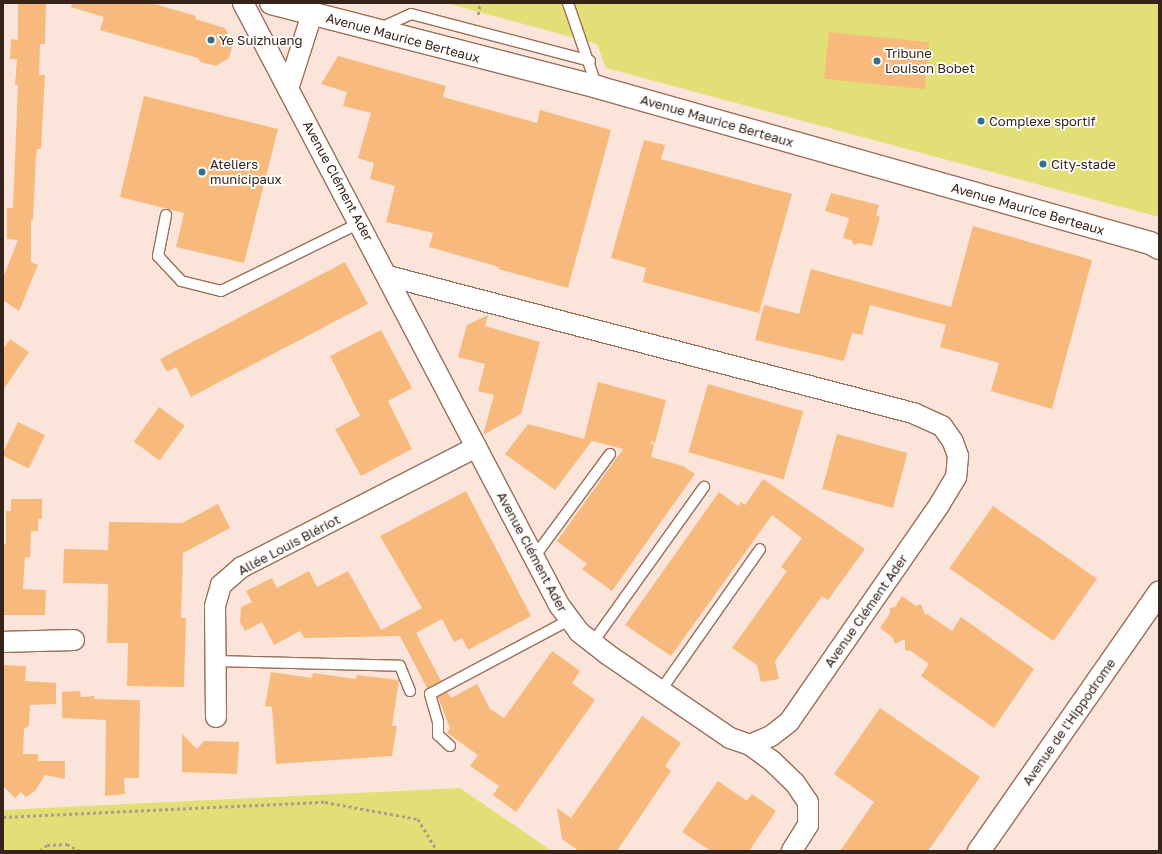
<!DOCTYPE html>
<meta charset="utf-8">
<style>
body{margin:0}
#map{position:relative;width:1162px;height:854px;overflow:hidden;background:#fbe5db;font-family:"Golos Text",sans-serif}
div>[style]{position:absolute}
.green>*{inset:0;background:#e3df77}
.building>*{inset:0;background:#f7ba7c;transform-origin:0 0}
.path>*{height:2.5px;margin-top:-1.25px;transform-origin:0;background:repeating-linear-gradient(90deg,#af9a90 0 3px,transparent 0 6px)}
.roads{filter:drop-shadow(1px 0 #9c6e58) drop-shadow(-1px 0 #9c6e58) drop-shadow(0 1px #9c6e58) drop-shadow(0 -1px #9c6e58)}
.lane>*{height:10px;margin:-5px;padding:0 5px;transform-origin:5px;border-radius:5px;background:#fff}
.street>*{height:20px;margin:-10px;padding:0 10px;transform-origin:10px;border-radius:10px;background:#fff}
.secondary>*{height:22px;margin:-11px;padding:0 11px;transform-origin:11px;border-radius:11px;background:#fff}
.dots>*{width:11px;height:11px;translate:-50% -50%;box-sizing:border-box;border:2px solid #fff;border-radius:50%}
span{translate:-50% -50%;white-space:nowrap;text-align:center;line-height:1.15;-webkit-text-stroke:3.5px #fff;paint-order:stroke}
.street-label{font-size:13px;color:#36231a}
.poi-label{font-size:13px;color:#36231a}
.left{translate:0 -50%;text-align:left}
.frame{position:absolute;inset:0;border:4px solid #36231a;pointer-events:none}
</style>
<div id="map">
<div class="green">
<i style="clip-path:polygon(446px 3px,1159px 3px,1159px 217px,606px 68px,597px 44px)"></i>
<i style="clip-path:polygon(460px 788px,552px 851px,3px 851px,3px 810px)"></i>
</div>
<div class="building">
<i style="clip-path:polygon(18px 3px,46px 3px,45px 44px,40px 44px,39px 75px,45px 75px,41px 149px,37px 149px,36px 156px,33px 220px,31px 220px,31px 262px,38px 265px,19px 311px,3px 300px,3px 278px,18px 240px,7px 239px,7px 208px,13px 208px,18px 85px,15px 85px,17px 59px,10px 59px,11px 39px,18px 40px)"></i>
<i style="clip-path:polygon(72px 3px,151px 3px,196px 16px,195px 19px,225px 28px,233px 43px,229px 58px,216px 66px,200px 62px,198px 58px,100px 30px,104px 17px,71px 7px)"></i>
<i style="left:829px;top:32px;width:101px;height:47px;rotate:6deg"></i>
<i style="clip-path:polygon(338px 56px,446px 86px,443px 97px,537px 123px,540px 110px,611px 130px,568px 288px,498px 269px,499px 267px,429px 247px,433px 233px,386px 222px,395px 186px,370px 179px,374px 163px,358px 158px,371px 113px,343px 106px,347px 92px,321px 84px)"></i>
<i style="clip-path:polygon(144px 96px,278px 129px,244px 263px,176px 247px,184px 213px,120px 197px)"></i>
<i style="clip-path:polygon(644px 140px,665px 145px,661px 159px,792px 194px,759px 313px,643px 282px,646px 268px,611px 258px)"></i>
<i style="clip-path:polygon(831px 193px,879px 205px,876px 215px,880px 217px,872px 246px,859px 243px,854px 245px,851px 240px,843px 238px,849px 218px,825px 211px)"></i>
<i style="clip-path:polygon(973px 226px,1092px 260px,1052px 409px,991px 391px,999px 363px,940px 347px,946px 325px,870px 305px,862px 335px,852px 333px,844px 361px,755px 340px,764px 305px,799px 314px,811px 269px,951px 307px)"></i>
<i style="clip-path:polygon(345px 262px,368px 304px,191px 397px,176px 367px,167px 372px,160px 359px)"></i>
<i style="clip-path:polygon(488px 315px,485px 326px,540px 342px,521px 414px,483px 435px,494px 395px,478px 391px,485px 364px,458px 357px,467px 325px)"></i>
<i style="clip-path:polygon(381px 330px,412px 388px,388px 401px,412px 449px,361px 476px,335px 429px,360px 416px,330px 356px)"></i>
<i style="clip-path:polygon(10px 339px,29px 352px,3px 390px,3px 349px)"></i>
<i style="clip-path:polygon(598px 382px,666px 400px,655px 443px,649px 441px,654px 445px,651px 457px,683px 466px,695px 474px,612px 591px,582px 569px,587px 564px,557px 541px,623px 449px,584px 439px)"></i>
<i style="left:708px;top:384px;width:99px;height:71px;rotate:16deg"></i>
<i style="left:159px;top:407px;width:32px;height:43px;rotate:36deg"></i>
<i style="left:18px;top:422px;width:30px;height:37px;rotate:26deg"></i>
<i style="clip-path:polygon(528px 424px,592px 441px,555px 490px,505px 454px)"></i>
<i style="left:837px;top:434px;width:73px;height:57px;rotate:15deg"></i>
<i style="clip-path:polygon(763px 479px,865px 549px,828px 600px,822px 596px,775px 661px,779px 679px,761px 682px,757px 665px,732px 648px,787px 571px,781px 567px,802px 538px,772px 515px,671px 656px,625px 625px,719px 492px,738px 506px,741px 502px,745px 505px)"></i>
<i style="clip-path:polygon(466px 491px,531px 616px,468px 650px,462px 638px,454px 642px,442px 619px,416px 633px,441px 681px,427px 688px,400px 636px,304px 638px,300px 631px,274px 645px,262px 622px,245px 631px,240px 622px,241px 607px,252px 602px,246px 591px,272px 578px,277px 588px,309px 571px,317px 587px,348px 571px,381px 630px,422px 608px,380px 536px)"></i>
<i style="clip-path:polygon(11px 499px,42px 499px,42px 519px,38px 519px,38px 531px,31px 531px,30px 558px,25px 557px,23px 589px,46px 590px,45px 615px,3px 615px,3px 544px,6px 544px,6px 511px,11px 511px)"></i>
<i style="clip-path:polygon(218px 504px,230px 528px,183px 553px,181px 618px,186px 618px,184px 687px,127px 686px,128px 643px,107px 643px,108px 584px,63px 583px,64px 549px,108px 550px,109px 522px,182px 523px)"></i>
<i style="left:993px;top:506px;width:127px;height:76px;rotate:35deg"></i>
<i style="clip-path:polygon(902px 596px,916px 606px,921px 604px,925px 615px,927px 614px,952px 631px,961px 617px,1034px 669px,994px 728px,921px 676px,929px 664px,911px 651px,905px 650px,905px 639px,895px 644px,893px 638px,880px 628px,890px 613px,890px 608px,895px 607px)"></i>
<i style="clip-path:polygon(552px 651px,580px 671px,572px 683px,595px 700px,516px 812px,493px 795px,499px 786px,470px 766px,478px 755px,447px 733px,450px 728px,438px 697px,447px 692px,451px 698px,477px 684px,490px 709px,504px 718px)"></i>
<i style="clip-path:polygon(3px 665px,26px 666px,25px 681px,56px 683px,56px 704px,30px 705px,29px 725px,24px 729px,23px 754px,38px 754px,38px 761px,65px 761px,65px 779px,45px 775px,35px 791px,26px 797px,21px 792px,15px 798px,3px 786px)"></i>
<i style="clip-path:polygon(271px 672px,312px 678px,313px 673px,356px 679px,357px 675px,399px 680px,392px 726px,397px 726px,392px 756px,276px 764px,272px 707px,265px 706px)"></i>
<i style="clip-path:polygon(80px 691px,81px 697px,94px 696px,94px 699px,140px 700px,139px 778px,124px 778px,125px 794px,105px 796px,106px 720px,62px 718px,62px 692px)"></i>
<i style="clip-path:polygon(880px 708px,980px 777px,928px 851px,840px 851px,874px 802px,834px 774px)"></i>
<i style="clip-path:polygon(642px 716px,681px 743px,665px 766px,671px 771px,617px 851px,579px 851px,562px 839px,557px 808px,571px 818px)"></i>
<i style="clip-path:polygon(182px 734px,197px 749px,204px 741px,239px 742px,237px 774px,182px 772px)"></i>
<i style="clip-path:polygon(718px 781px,747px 801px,752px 794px,776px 811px,749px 851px,711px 851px,682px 832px)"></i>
</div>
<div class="path">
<i style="left:478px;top:15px;width:12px;rotate:-81deg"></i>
<i style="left:3px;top:817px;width:322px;rotate:-2.7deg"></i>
<i style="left:325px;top:802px;width:95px;rotate:10.4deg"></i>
<i style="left:418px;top:819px;width:37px;rotate:59deg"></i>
<i style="left:40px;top:851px;width:9px;rotate:-41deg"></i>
<i style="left:47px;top:845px;width:20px;rotate:-3deg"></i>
<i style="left:67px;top:844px;width:15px;rotate:28deg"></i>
</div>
<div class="roads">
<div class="lane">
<i style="left:568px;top:3px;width:89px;rotate:71deg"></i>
<i style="left:380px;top:28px;width:34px;rotate:-24deg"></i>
<i style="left:411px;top:14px;width:185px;rotate:14.7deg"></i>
<i style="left:166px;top:215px;width:42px;rotate:101deg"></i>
<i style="left:158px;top:256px;width:34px;rotate:47deg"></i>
<i style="left:181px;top:281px;width:41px;rotate:14deg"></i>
<i style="left:221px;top:291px;width:155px;rotate:-26.1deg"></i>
<i style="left:533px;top:554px;width:9px;rotate:-36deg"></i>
<i style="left:540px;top:549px;width:118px;rotate:-53.6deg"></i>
<i style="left:593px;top:642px;width:191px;rotate:-54.4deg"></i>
<i style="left:215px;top:661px;width:185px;rotate:1.5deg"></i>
<i style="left:400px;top:666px;width:27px;rotate:68deg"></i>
<i style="left:661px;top:690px;width:172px;rotate:-54.9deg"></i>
<i style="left:450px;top:746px;width:16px;rotate:-137deg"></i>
<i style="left:438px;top:735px;width:13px;rotate:-90deg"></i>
<i style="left:438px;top:722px;width:29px;rotate:-106deg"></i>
<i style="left:430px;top:694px;width:157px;rotate:-28deg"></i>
</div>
<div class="street">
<i style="left:243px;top:3px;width:680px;rotate:62.3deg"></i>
<i style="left:559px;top:605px;width:34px;rotate:53deg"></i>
<i style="left:579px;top:632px;width:36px;rotate:38deg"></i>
<i style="left:607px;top:654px;width:149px;rotate:34.3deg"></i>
<i style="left:730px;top:738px;width:21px;rotate:19deg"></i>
<i style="left:750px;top:745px;width:27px;rotate:36deg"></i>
<i style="left:772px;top:761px;width:32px;rotate:44deg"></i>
<i style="left:795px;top:783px;width:23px;rotate:56deg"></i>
<i style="left:808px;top:802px;width:23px;rotate:90deg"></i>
<i style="left:808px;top:825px;width:31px;rotate:122deg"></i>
<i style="left:289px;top:86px;width:76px;rotate:-72.3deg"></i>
<i style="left:388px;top:276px;width:543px;rotate:14.63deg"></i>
<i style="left:913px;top:413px;width:32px;rotate:24deg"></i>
<i style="left:942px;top:426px;width:19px;rotate:55deg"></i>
<i style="left:953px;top:442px;width:15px;rotate:70deg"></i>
<i style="left:958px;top:456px;width:21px;rotate:95deg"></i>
<i style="left:956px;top:477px;width:31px;rotate:121deg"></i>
<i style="left:940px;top:504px;width:265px;rotate:124.7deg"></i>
<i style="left:789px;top:722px;width:23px;rotate:142deg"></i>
<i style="left:771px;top:736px;width:23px;rotate:157deg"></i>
<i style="left:3px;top:642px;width:71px;rotate:-1.6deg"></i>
<i style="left:216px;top:717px;width:111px;rotate:-90.5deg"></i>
<i style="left:215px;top:606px;width:22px;rotate:-74deg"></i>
<i style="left:221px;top:585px;width:28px;rotate:-41deg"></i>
<i style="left:242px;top:567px;width:263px;rotate:-27.1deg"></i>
</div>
<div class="secondary">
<i style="left:271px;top:3px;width:337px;rotate:14.4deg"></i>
<i style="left:597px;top:87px;width:575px;rotate:15.75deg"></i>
<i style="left:1150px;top:243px;width:10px;rotate:29deg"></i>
<i style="left:979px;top:851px;width:315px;rotate:-55.1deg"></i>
</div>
</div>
<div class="dots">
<i style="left:211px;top:40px;background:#336f86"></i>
<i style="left:877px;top:61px;background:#336f86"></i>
<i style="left:981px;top:121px;background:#336f86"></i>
<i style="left:1043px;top:164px;background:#336f86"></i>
<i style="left:202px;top:172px;background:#336f86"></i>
</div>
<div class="street-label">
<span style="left:403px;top:38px;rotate:15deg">Avenue Maurice Berteaux</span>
<span style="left:717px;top:121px;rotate:16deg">Avenue Maurice Berteaux</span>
<span style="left:338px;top:181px;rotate:62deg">Avenue Clément Ader</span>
<span style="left:1028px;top:209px;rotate:16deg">Avenue Maurice Berteaux</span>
<span style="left:289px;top:545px;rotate:-28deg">Allée Louis Blériot</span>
<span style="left:532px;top:552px;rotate:62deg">Avenue Clément Ader</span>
<span style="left:866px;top:611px;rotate:-55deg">Avenue Clément Ader</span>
<span style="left:1069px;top:722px;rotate:-55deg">Avenue de l'Hippodrome</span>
</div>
<div class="poi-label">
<span class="left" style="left:219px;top:40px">Ye Suizhuang</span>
<span class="left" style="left:885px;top:61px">Tribune<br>Louison Bobet</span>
<span class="left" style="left:989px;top:121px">Complexe sportif</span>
<span class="left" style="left:1051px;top:164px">City-stade</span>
<span class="left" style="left:210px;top:172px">Ateliers<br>municipaux</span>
</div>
<div class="frame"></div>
</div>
